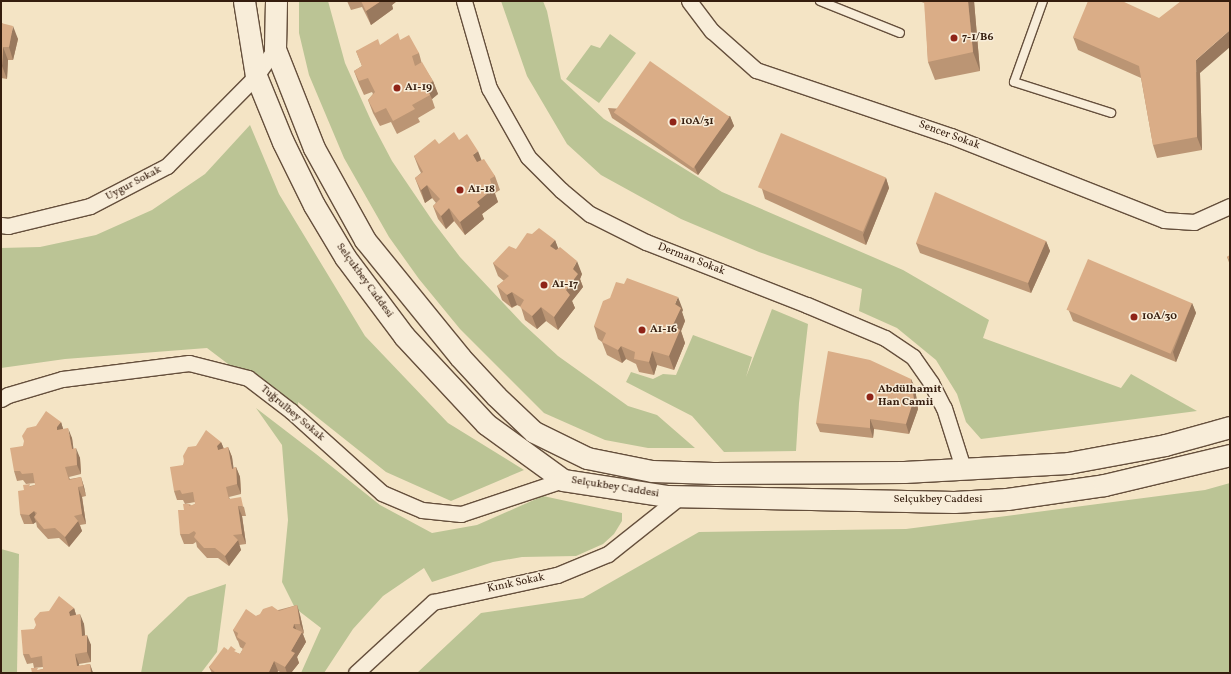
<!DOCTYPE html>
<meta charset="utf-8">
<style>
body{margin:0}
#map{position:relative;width:1231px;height:674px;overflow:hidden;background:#f4e4c5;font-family:Vollkorn,serif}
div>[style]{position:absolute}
.green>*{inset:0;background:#bbc495}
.roads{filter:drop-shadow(1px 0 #654f3c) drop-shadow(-1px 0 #654f3c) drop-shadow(0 1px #654f3c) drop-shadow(0 -1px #654f3c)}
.lane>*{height:8px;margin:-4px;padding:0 4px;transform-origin:4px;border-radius:4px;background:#f8edd9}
.street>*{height:15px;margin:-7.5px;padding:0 7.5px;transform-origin:7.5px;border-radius:7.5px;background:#f8edd9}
.secondary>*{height:21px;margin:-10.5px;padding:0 10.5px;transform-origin:10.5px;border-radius:10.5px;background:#f8edd9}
.wall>*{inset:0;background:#bb9574}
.shaded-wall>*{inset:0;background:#99795e;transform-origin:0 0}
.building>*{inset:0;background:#daad87;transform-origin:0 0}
.dots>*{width:11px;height:11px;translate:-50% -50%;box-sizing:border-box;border:2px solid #f8edd9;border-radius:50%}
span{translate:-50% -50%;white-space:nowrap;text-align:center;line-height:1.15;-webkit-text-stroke:3px #f8edd9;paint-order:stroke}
.poi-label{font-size:11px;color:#351d0e;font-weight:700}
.left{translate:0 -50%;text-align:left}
.street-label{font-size:11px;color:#351d0e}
.frame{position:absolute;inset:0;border:2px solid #351d0e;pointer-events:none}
</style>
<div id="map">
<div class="green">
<i style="clip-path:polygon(299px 1px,328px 1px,345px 63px,373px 125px,392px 161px,434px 223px,460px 257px,522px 323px,558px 356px,628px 406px,657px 415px,695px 448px,648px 448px,605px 440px,544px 413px,460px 329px,419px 279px,389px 237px,344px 158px,309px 75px,299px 33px)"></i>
<i style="clip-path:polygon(501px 1px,543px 1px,547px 11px,561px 79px,604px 119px,722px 192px,903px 270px,989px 320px,983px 338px,1121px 388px,1131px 374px,1197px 411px,981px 439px,966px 422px,957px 394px,936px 360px,897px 328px,859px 311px,862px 289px,759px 252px,681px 219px,601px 175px,567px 144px,527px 76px)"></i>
<i style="clip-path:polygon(610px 34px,636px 53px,599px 103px,566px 79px,591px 45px,600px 48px)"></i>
<i style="clip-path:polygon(250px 125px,279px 194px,365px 336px,448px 423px,524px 470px,451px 501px,386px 472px,298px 402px,299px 418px,207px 348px,65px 359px,1px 368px,1px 248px,40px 247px,96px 235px,152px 210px,205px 174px)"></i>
<i style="clip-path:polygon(772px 309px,808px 324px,799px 403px,796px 451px,724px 452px,692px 416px,626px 382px,631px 372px,653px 379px,663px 374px,676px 375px,693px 335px,752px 357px,746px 377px)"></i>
<i style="clip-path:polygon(256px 408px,316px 454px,380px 505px,432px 533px,477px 525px,543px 496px,622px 513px,622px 521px,614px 534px,603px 544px,576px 556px,522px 557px,493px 562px,432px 582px,424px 568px,383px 596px,353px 629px,324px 673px,301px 673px,321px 628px,295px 608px,282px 582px,288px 520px,282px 445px)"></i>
<i style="clip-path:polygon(1230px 483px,1230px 673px,417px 673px,481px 613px,583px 598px,699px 532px,906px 529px,1205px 490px)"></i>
<i style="clip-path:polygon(1px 549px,19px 554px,17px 673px,1px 673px)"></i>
<i style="clip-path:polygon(226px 584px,217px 652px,201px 673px,141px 673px,148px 635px,188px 597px)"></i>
</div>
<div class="roads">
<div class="lane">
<i style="left:820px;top:1px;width:86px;rotate:21.8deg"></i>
<i style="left:1043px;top:1px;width:86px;rotate:109.7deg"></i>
<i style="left:1014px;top:82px;width:102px;rotate:17.7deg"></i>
</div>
<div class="street">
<i style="left:464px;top:1px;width:91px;rotate:74deg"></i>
<i style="left:489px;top:88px;width:79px;rotate:60.5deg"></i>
<i style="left:528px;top:157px;width:47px;rotate:45deg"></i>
<i style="left:561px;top:190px;width:38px;rotate:40deg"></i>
<i style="left:590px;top:214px;width:63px;rotate:26.6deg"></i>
<i style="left:646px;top:242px;width:173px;rotate:21.4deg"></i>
<i style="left:807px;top:305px;width:85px;rotate:22.9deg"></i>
<i style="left:885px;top:338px;width:34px;rotate:34deg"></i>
<i style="left:913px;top:357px;width:32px;rotate:55deg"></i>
<i style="left:931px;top:383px;width:28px;rotate:63deg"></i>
<i style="left:944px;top:408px;width:63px;rotate:72.4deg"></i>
<i style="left:689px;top:1px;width:38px;rotate:53deg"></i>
<i style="left:712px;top:31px;width:59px;rotate:41.6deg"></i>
<i style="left:756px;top:70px;width:206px;rotate:18.7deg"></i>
<i style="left:951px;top:136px;width:229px;rotate:21.5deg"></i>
<i style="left:1164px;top:220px;width:30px;rotate:4deg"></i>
<i style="left:1194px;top:222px;width:39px;rotate:-24deg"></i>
<i style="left:1px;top:225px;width:7px;rotate:8deg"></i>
<i style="left:8px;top:226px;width:84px;rotate:-13.7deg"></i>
<i style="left:90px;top:206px;width:87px;rotate:-27.5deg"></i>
<i style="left:167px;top:166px;width:127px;rotate:-45.3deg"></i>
<i style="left:256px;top:76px;width:33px;rotate:-55deg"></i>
<i style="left:1px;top:399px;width:8px;rotate:-30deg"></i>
<i style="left:8px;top:395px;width:56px;rotate:-16.5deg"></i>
<i style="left:62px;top:379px;width:128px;rotate:-7.2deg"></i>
<i style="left:189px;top:363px;width:61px;rotate:14.3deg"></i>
<i style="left:248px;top:378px;width:54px;rotate:37.5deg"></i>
<i style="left:291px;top:411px;width:122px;rotate:42deg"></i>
<i style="left:382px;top:493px;width:43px;rotate:23deg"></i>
<i style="left:422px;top:510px;width:39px;rotate:6deg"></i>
<i style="left:461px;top:514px;width:108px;rotate:-18.4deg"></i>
<i style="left:356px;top:673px;width:105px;rotate:-42.7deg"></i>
<i style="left:433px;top:602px;width:127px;rotate:-12.3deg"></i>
<i style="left:557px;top:575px;width:55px;rotate:-22.4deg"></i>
<i style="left:608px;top:554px;width:93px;rotate:-38.5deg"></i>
</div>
<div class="secondary">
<i style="left:244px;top:1px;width:76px;rotate:80.9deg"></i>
<i style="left:256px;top:76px;width:71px;rotate:67.8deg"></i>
<i style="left:283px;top:142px;width:70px;rotate:63.8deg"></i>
<i style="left:314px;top:205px;width:61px;rotate:59.2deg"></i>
<i style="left:345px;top:257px;width:99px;rotate:53.2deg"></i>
<i style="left:404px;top:336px;width:120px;rotate:47deg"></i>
<i style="left:486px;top:424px;width:95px;rotate:36deg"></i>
<i style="left:563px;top:480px;width:106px;rotate:8.7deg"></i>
<i style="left:668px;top:496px;width:286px;rotate:1.2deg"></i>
<i style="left:954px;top:502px;width:53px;rotate:-3.2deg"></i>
<i style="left:1007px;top:499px;width:98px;rotate:-8.2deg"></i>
<i style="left:1104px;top:485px;width:130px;rotate:-13.4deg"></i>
<i style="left:276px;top:1px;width:48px;rotate:91.2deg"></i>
<i style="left:275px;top:49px;width:106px;rotate:68.5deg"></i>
<i style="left:314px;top:148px;width:105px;rotate:61deg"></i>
<i style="left:365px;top:240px;width:151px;rotate:50.9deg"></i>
<i style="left:460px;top:357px;width:53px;rotate:47.3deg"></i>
<i style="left:496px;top:396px;width:52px;rotate:43.5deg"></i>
<i style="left:534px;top:432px;width:59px;rotate:26.1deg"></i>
<i style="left:587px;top:458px;width:66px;rotate:11.3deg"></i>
<i style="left:652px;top:471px;width:61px;rotate:1.9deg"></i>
<i style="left:713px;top:473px;width:191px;rotate:-0.3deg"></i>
<i style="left:904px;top:472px;width:164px;rotate:-3.1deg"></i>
<i style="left:1068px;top:463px;width:99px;rotate:-10.5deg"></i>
<i style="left:1165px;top:445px;width:67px;rotate:-15.5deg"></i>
</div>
</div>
<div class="wall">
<i style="clip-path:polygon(347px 1px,397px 1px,392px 5px,393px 9px,371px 25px,362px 7px,351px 10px)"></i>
<i style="clip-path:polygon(918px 1px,974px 1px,980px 71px,935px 80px,928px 62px,925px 3px)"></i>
<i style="clip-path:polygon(1px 20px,2px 23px,18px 39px,13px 60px,8px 60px,7px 79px,1px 78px)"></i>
<i style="clip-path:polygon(1073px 37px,1200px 73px,1202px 150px,1157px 158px,1153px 145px,1141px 78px,1078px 50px)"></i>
<i style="clip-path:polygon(401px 40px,419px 53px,422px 64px,433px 81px,438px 94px,432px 99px,435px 108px,418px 118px,420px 122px,397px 134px,391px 122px,380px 126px,373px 113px,368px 100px,373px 94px,372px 92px,364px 95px,359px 84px,354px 71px,362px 66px,356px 51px)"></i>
<i style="clip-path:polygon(608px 108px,730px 116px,734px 126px,698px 175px,612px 118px)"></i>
<i style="clip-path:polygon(459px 140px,481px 160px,495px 176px,500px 190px,495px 193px,498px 202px,482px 214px,484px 219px,465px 235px,454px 221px,446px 229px,438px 219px,433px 206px,436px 203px,432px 198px,425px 203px,420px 191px,415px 178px,421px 173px,419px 169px,414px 156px,439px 144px)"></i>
<i style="clip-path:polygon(886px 178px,889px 188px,866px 245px,765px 199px,762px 189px)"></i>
<i style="clip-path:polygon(555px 240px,558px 249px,582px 274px,580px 279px,583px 287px,572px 301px,575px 308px,558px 330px,546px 321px,537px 329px,525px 320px,521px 307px,517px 305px,512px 308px,502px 300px,497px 286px,504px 281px,498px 276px,493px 263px,516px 249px)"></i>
<i style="clip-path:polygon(1046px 241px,1050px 251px,1031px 293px,920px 253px,916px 243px)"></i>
<i style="clip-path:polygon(1230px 255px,1230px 265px,1227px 257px)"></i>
<i style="clip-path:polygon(1192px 303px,1196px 313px,1176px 362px,1073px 321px,1069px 311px)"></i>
<i style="clip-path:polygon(683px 310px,682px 312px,685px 321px,681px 331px,685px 343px,674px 370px,657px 365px,654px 375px,639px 372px,636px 364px,626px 359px,622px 363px,607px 355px,602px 342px,598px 339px,594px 326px)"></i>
<i style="clip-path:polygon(911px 379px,915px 388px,918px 409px,909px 434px,874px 429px,873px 438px,820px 432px,816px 423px)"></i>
<i style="clip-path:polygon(61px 422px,63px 429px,72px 438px,73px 449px,80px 458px,81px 474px,69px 477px,70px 479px,81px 477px,84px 487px,86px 496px,82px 497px,86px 524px,80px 525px,82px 531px,69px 547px,59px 538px,48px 539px,37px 527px,36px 522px,33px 524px,24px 524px,20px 514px,24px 490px,30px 486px,35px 485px,35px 483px,26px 484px,23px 480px,17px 481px,14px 471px,23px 446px)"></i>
<i style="clip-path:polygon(221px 442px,224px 449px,228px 447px,232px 457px,233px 468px,236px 467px,240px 477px,241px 494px,229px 497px,230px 499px,244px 507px,246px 516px,242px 516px,246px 544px,239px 545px,241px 550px,229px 566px,218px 558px,207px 558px,197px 547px,196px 542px,193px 544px,184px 544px,180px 534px,184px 510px,190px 504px,191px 506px,195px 504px,195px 502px,185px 504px,183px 500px,177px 500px,174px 491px,183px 465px,196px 446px)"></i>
<i style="clip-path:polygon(297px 605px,300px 615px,304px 633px,303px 634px,306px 642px,297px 657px,299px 663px,291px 673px,282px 673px,278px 671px,277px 673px,212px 673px,209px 667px,228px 650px,240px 654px,243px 649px,240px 647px,238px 641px,237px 640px,233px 630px,256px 616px)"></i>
<i style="clip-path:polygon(74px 608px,76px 615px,84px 624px,85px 635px,91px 645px,91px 662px,79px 664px,79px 666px,90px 664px,93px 673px,32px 673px,39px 670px,43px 669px,43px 667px,34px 668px,33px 663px,27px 664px,23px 654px,34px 629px)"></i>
</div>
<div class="shaded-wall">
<i style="clip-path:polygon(381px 1px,397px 1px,392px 5px,393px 9px,371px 25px,366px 11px)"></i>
<i style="clip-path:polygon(968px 1px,974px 1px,980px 71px,973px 52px)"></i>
<i style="clip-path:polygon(13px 26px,18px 39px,13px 60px,9px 47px)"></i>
<i style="clip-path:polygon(1230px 30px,1230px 47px,1200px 73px,1202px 150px,1197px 137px,1196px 60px)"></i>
<i style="clip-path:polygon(3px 47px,8px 60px,7px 79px,2px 66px)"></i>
<i style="clip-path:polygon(433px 81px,438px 94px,432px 99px,426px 86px)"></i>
<i style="clip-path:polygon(730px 116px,734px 126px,698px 175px,694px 165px)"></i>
<i style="clip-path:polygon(478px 151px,483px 164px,478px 168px,473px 155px)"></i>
<i style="clip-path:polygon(886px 178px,889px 188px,866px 245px,863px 235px)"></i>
<i style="clip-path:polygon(427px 185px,432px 198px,425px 203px,421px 190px)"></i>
<i style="clip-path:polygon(493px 189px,498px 202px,482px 214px,484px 219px,465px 235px,460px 222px,477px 202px)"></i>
<i style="clip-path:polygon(449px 208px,454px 221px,446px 229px,441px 216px)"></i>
<i style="clip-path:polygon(555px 240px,560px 253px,555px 259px,550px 246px)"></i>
<i style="clip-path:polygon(1046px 241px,1050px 251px,1031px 293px,1028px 283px)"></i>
<i style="clip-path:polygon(577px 261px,582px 274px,580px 279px,583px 287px,572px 301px,575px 308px,558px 330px,554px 317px,566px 290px,573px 269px)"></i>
<i style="left:512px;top:292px;width:14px;height:6px;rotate:69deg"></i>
<i style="clip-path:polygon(678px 297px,683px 310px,682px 312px,685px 321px,681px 331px,685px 343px,674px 370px,669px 356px,675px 304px)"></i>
<i style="clip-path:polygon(1192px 303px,1196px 313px,1176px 362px,1173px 352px)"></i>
<i style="clip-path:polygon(541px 307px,546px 321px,537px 329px,532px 316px)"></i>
<i style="clip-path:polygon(621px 346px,626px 359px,622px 363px,618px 350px)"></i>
<i style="clip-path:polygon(652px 351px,657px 365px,654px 375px,649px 362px)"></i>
<i style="clip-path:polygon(911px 379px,915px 388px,918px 409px,909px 434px,906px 424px)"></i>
<i style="clip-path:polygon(870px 419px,874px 429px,873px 438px,870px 428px)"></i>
<i style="clip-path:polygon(61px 422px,64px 432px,57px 430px,57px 427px)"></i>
<i style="clip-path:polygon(68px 428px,72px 438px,75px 459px,72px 449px)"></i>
<i style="clip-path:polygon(221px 442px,225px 452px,218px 450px,217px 446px)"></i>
<i style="clip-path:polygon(228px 447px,232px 457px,235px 478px,232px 469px)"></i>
<i style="clip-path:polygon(76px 448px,80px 458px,81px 474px,77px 465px)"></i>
<i style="clip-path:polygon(236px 467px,240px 477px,241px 494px,237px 484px)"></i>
<i style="clip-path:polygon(81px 477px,84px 487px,86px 496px,83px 486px)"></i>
<i style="clip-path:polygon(78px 487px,82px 497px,86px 524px,82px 514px)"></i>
<i style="clip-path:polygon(238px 506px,242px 516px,246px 544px,242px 534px)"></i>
<i style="clip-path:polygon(34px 511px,38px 521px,34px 517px,36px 522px,33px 524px,29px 515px)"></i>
<i style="clip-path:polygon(78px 521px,82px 531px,69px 547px,65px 537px)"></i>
<i style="clip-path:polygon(238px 540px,241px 550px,229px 566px,225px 556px)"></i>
<i style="clip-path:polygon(297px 605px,300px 615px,304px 633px,300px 624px)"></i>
<i style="clip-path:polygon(74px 608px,77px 618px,70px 616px,69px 612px)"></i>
<i style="clip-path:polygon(80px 614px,84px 624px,86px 646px,82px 636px)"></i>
<i style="clip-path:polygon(294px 624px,298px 634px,293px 628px)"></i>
<i style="clip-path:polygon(302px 632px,306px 642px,297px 657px,299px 663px,291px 673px,287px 673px,285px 667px,291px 651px)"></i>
<i style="clip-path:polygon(87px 635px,91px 645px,91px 662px,87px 652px)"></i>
<i style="clip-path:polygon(75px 654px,79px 664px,80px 673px,77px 666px)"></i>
<i style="clip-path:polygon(274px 661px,278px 671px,277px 673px,269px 673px,269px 672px)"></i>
<i style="clip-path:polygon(90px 664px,93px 673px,91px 673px)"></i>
</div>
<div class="building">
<i style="clip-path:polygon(361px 1px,381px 1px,366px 11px)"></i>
<i style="clip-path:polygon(924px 1px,968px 1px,973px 52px,928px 62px)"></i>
<i style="clip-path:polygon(1088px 1px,1122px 1px,1159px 18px,1181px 1px,1230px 1px,1230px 30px,1196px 60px,1197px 137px,1153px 145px,1139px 66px,1073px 37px)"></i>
<i style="clip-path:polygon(1px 23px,13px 26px,9px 47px,3px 47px,2px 66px,1px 66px)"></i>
<i style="clip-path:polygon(398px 33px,400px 40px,409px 35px,419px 53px,412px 56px,415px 66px,422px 62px,433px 81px,426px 86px,430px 95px,412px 105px,415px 109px,393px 121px,386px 108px,375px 113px,368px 100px,375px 92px,368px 78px,359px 81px,354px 71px,362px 66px,356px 51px,378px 39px,380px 45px)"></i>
<i style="left:650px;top:61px;width:97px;height:63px;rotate:35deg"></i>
<i style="clip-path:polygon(454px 132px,459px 140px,467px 134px,478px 151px,473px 155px,477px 162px,484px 159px,495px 176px,490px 179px,493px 189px,477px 202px,480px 206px,460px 222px,449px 208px,441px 216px,433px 206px,440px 199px,427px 185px,421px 190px,415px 178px,423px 172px,414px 156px,435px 139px,439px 144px)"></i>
<i style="left:781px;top:133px;width:114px;height:59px;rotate:23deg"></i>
<i style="clip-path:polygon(935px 192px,1046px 241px,1028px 283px,916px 243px)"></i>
<i style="clip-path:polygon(539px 228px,555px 240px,550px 246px,556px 250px,560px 247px,577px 261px,573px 269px,578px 274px,566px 290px,570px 295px,554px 317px,541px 307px,532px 316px,520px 307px,524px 300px,512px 292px,507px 295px,497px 286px,509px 276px,493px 263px,509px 246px,516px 249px,527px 233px,532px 234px)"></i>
<i style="clip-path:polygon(1230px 255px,1230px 261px,1227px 257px)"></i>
<i style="left:1088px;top:259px;width:113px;height:55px;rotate:23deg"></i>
<i style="clip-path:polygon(627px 278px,678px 297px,675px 304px,681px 308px,673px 325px,680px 330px,669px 356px,652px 351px,649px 362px,634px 359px,635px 352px,621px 346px,618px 350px,602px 342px,606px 333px,594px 326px,603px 301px,610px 298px,616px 282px,624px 284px)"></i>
<i style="clip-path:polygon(828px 351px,870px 360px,911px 379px,914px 399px,906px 424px,870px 419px,870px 428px,816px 423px)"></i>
<i style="clip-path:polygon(46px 411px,61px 422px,57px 427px,57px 430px,68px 428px,72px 449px,76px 448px,77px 465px,65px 467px,69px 480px,81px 477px,83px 486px,78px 487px,82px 514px,74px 516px,78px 521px,65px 537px,55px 528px,44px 529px,34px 517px,37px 513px,34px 511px,29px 515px,20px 514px,18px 491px,24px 490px,23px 485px,30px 484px,29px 487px,35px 485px,33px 473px,22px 474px,20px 471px,14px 471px,10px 448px,23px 446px,24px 441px,22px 436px,27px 428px,36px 426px)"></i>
<i style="clip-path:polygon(206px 430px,221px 442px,217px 446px,218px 450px,228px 447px,232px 469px,236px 467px,237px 484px,226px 487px,229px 499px,241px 497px,243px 506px,238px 506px,242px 534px,233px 535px,238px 540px,225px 556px,215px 548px,204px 548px,194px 537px,196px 533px,194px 531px,189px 534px,180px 534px,178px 510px,184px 510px,183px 504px,190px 504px,189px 506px,195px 504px,193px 492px,182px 494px,180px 490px,174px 491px,170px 467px,183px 465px,184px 461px,183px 456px,188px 447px,196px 446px)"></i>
<i style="clip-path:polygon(59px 596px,74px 608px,69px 612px,70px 616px,80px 614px,82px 636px,87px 635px,87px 652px,75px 654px,77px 666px,90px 664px,91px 673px,32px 673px,31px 668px,38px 668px,37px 670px,43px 669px,42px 656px,31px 658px,29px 654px,23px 654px,21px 630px,34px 629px,36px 625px,34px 619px,40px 612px,49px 611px)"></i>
<i style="clip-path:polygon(297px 605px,300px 624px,294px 624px,293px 628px,302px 632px,291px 651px,295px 653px,285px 667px,274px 661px,269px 672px,270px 673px,216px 673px,209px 667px,224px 647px,228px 650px,231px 646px,236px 650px,234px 651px,240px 654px,246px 643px,237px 637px,238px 633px,233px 630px,246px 609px,256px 616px,260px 614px,263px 609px,272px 606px,279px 611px)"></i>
</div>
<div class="dots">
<i style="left:954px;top:38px;background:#8f2418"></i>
<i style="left:397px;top:88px;background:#8f2418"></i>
<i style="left:673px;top:122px;background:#8f2418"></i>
<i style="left:460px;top:190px;background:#8f2418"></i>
<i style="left:544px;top:285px;background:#8f2418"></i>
<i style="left:1134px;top:317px;background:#8f2418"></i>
<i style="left:642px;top:330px;background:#8f2418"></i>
<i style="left:870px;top:397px;background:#8f2418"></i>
</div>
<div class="poi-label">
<span class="left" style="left:962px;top:38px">7-1/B6</span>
<span class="left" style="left:405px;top:88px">A1-19</span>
<span class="left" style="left:681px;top:122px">10A/31</span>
<span class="left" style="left:468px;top:190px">A1-18</span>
<span class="left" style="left:552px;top:285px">A1-17</span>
<span class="left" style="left:1142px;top:317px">10A/30</span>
<span class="left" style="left:650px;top:330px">A1-16</span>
<span class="left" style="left:878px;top:397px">Abdülhamit<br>Han Camii</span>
</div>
<div class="street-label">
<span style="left:949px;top:136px;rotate:20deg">Sencer Sokak</span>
<span style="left:134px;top:184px;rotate:-28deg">Uygur Sokak</span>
<span style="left:691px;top:260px;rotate:21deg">Derman Sokak</span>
<span style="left:364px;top:281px;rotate:54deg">Selçukbey Caddesi</span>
<span style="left:292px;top:414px;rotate:40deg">Tuğrulbey Sokak</span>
<span style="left:615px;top:488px;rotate:9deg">Selçukbey Caddesi</span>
<span style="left:938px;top:500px">Selçukbey Caddesi</span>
<span style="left:516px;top:584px;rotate:-12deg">Kınık Sokak</span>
</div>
<div class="frame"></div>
</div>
